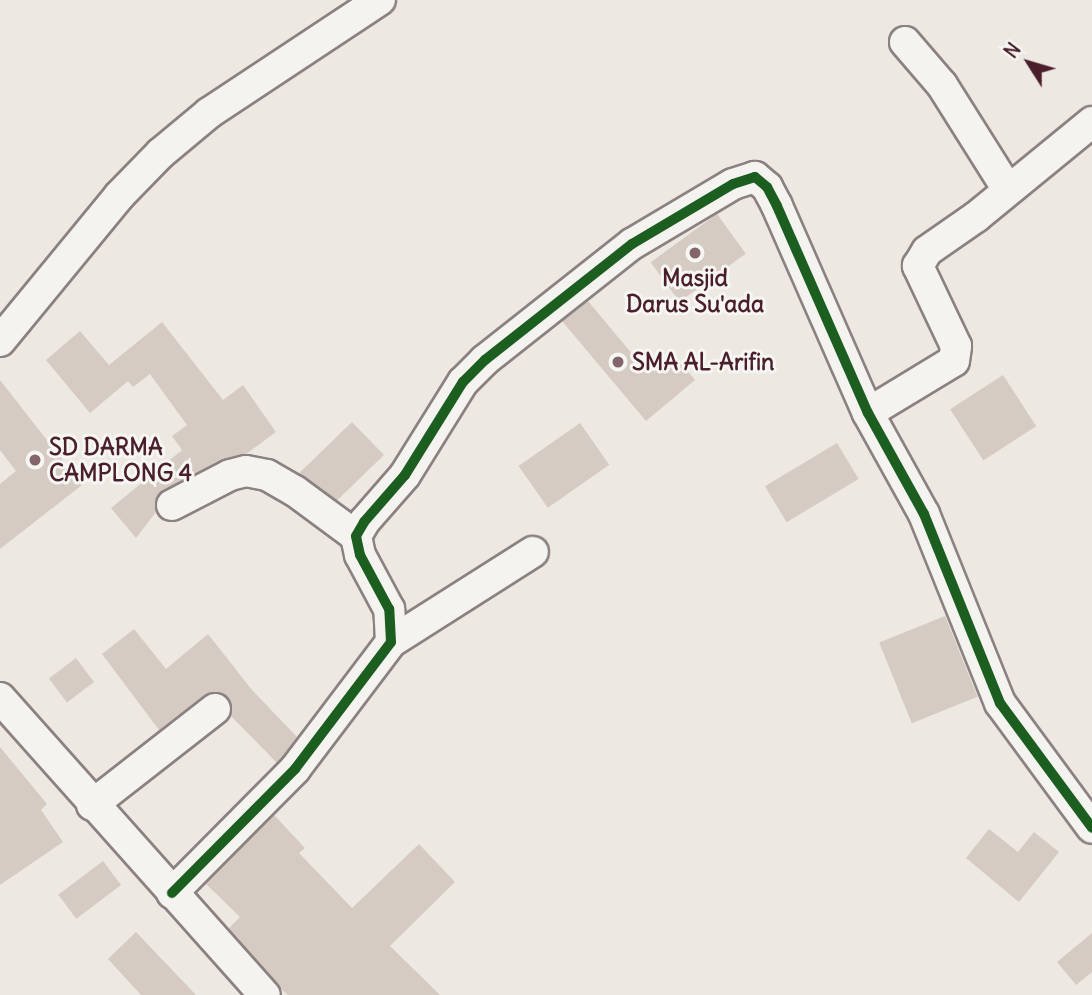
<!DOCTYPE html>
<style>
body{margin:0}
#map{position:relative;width:1092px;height:995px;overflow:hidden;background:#ede8e2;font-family:Delius,sans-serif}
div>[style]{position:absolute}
.building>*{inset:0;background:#d6cbc3;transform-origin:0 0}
.roads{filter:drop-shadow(2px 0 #8c8181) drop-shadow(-2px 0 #8c8181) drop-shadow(0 2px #8c8181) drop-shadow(0 -2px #8c8181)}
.minor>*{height:30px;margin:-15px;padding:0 15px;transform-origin:15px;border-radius:15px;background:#f4f3f0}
.cycleway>*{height:10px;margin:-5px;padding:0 5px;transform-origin:5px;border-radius:5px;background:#1b5e20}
.dots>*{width:19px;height:19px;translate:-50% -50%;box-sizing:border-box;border:4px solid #f6f6f2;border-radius:50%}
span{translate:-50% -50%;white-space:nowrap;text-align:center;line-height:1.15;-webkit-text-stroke:6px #f6f6f2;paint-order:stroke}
.poi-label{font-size:23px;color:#4a1f2b;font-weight:700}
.left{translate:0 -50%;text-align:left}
.north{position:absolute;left:994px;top:28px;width:70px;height:70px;-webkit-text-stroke:5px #f6f6f2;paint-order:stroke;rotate:307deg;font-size:19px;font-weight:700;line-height:28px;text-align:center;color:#4a1f2b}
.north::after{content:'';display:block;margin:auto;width:24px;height:32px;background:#4a1f2b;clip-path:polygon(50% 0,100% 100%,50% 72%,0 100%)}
</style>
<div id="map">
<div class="building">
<i style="left:717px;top:214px;width:49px;height:82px;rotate:54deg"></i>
<i style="clip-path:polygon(588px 301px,648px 373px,672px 352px,695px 380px,646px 421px,562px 321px)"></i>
<i style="clip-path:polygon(162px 322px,223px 400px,243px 385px,276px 432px,246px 454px,222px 459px,163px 490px,157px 496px,156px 512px,136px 538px,111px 508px,182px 450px,172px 436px,187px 425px,150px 374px,133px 387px,128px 381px,90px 413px,46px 360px,80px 331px,109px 365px)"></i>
<i style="left:1003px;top:375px;width:61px;height:63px;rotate:57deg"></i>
<i style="clip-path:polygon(0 380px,82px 485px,0 549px,0 484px,16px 471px,0 450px)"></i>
<i style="left:352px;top:422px;width:46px;height:74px;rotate:46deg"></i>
<i style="left:580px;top:423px;width:51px;height:75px;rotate:55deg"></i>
<i style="left:837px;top:443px;width:42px;height:84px;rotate:59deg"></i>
<i style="left:945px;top:616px;width:87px;height:71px;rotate:68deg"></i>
<i style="clip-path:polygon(134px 629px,166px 669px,208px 634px,252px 690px,297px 737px,282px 758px,277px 763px,231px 716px,229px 699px,221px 693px,204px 695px,159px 730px,102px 654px)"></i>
<i style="left:76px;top:658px;width:30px;height:34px;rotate:53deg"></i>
<i style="clip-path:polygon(0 747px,47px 804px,41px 810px,63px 842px,0 885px)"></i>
<i style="clip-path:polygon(274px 815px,305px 848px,299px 853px,352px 908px,419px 844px,455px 882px,390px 946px,440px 995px,288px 995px,280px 988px,229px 928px,240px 917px,206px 884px)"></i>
<i style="clip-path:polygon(989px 829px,1018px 852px,1034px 832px,1059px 852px,1019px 902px,966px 858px)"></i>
<i style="left:103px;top:861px;width:30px;height:56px;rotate:53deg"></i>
<i style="clip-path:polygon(136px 932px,196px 995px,141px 995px,108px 959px)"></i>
<i style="clip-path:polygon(1092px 933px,1092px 972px,1076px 985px,1057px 962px)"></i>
</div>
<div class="roads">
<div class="minor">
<i style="left:905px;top:42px;width:57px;rotate:49.3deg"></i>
<i style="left:942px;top:85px;width:124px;rotate:57.8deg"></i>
<i style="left:0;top:341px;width:188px;rotate:-50.6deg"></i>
<i style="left:119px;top:196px;width:60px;rotate:-45.7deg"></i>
<i style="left:161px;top:153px;width:62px;rotate:-39.8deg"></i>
<i style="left:209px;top:113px;width:205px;rotate:-33.5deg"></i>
<i style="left:868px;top:413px;width:100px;rotate:-31.2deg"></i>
<i style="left:954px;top:361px;width:15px;rotate:-82deg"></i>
<i style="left:956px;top:346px;width:89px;rotate:-115.4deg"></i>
<i style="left:918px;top:266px;width:17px;rotate:-59deg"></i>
<i style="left:927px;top:251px;width:60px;rotate:-34.8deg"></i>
<i style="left:976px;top:217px;width:150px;rotate:-39.3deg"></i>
<i style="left:172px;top:505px;width:65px;rotate:-27.3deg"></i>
<i style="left:230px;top:475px;width:16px;rotate:-14deg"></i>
<i style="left:246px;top:471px;width:21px;rotate:11deg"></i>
<i style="left:267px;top:475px;width:32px;rotate:30deg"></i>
<i style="left:295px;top:491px;width:76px;rotate:36.4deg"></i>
<i style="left:391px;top:642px;width:168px;rotate:-32.4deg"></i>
<i style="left:0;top:698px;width:398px;rotate:48.3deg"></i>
<i style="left:92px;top:805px;width:156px;rotate:-38deg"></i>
<i style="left:172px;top:893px;width:175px;rotate:-45.2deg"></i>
<i style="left:295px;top:769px;width:159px;rotate:-52.9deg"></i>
<i style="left:391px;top:642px;width:33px;rotate:-93deg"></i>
<i style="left:389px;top:609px;width:61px;rotate:-118.2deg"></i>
<i style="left:360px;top:555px;width:19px;rotate:-102deg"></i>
<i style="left:356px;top:536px;width:16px;rotate:-60deg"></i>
<i style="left:364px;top:522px;width:62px;rotate:-48.9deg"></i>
<i style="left:405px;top:475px;width:110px;rotate:-58.1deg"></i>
<i style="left:463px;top:382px;width:31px;rotate:-45deg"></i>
<i style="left:485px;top:360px;width:187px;rotate:-38.3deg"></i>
<i style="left:632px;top:244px;width:117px;rotate:-30.7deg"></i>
<i style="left:733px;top:184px;width:23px;rotate:-18deg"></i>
<i style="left:755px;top:177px;width:16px;rotate:40deg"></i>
<i style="left:767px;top:187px;width:21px;rotate:62deg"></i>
<i style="left:777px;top:206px;width:226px;rotate:66.3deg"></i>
<i style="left:868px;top:413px;width:115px;rotate:61deg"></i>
<i style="left:924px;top:514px;width:204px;rotate:68.1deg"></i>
<i style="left:1000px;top:703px;width:155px;rotate:53.6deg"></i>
</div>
</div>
<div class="cycleway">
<i style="left:172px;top:893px;width:175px;rotate:-45.2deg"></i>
<i style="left:295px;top:769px;width:159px;rotate:-52.9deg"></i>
<i style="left:391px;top:642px;width:33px;rotate:-93deg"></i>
<i style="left:389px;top:609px;width:61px;rotate:-118.2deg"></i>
<i style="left:360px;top:555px;width:19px;rotate:-102deg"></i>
<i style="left:356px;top:536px;width:16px;rotate:-60deg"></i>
<i style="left:364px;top:522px;width:62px;rotate:-48.9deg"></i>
<i style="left:405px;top:475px;width:110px;rotate:-58.1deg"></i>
<i style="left:463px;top:382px;width:31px;rotate:-45deg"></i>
<i style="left:485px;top:360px;width:187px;rotate:-38.3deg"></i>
<i style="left:632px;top:244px;width:117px;rotate:-30.7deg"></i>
<i style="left:733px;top:184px;width:23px;rotate:-18deg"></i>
<i style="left:755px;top:177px;width:16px;rotate:40deg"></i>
<i style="left:767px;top:187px;width:21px;rotate:62deg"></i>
<i style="left:777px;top:206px;width:226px;rotate:66.3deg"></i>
<i style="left:868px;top:413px;width:115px;rotate:61deg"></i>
<i style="left:924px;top:514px;width:204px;rotate:68.1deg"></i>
<i style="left:1000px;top:703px;width:155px;rotate:53.6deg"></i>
</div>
<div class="dots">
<i style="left:695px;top:253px;background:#83656b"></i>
<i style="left:618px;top:362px;background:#83656b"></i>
<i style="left:35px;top:460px;background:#83656b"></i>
</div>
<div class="poi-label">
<span style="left:695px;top:291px">Masjid<br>Darus Su'ada</span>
<span class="left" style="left:632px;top:362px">SMA AL-Arifin</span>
<span class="left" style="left:49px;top:460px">SD DARMA<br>CAMPLONG 4</span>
</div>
<div class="north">N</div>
</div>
